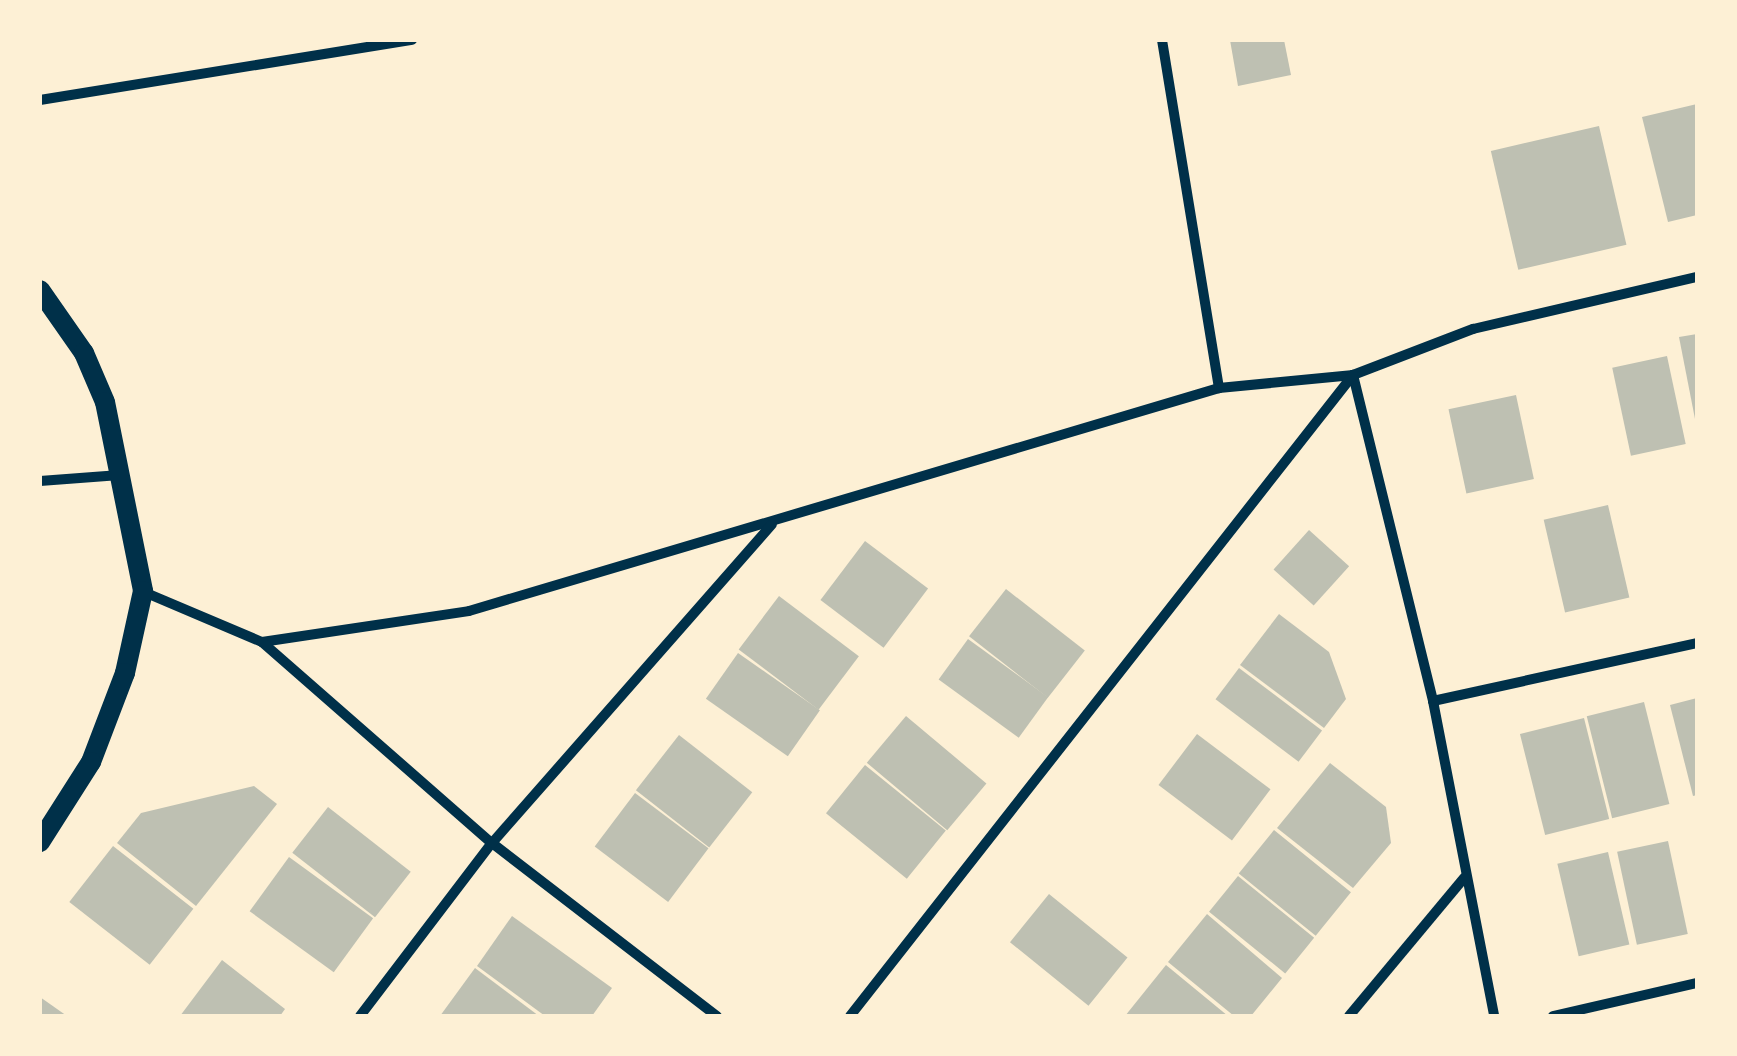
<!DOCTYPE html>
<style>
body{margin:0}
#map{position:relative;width:1737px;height:1056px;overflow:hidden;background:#fdf0d5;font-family:Poppins,sans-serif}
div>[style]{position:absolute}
.building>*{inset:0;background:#bec0b2;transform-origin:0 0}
.minor>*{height:10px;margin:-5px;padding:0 5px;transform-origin:5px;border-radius:5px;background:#003049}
.secondary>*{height:20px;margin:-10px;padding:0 10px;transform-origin:10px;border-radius:10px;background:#003049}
span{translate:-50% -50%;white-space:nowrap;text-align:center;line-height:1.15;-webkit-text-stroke:10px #fdf0d5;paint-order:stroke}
.frame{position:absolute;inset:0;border:42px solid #fdf0d5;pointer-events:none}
</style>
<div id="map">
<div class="building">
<i style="clip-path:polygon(1230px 40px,1284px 40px,1291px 75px,1238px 86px)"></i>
<i style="clip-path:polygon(1697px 104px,1697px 215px,1668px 222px,1642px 117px)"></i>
<i style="left:1599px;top:126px;width:122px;height:111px;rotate:77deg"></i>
<i style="clip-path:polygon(1697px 334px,1697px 419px,1695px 419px,1679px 337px)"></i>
<i style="left:1667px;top:356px;width:90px;height:56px;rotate:78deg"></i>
<i style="left:1516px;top:395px;width:86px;height:69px;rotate:78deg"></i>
<i style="left:1608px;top:505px;width:95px;height:66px;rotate:77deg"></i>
<i style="left:1309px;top:530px;width:54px;height:53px;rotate:42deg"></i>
<i style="left:865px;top:541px;width:79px;height:74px;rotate:37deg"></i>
<i style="left:1006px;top:589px;width:100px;height:60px;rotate:38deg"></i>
<i style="left:779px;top:596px;width:100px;height:67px;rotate:37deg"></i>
<i style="clip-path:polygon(1279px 614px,1329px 652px,1346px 699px,1324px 728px,1240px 665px)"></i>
<i style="left:968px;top:639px;width:99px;height:50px;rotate:36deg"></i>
<i style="left:738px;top:653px;width:100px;height:56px;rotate:35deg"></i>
<i style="left:1239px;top:668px;width:104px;height:39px;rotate:37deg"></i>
<i style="clip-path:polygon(1697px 698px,1697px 795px,1693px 796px,1670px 705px)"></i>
<i style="left:1644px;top:702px;width:105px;height:59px;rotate:76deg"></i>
<i style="left:906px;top:716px;width:105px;height:61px;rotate:40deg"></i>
<i style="left:1584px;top:718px;width:104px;height:66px;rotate:76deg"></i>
<i style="left:1197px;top:734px;width:92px;height:64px;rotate:37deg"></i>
<i style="left:679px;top:735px;width:93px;height:70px;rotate:38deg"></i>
<i style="clip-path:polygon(1330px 763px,1386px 807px,1391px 843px,1353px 888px,1277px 828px)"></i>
<i style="left:865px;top:765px;width:104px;height:62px;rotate:39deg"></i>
<i style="clip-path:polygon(254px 786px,277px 804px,196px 906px,117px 843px,141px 813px)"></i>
<i style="left:635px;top:793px;width:92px;height:67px;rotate:37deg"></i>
<i style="left:328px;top:807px;width:105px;height:58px;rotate:38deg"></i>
<i style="left:1274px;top:830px;width:99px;height:56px;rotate:39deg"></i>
<i style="left:1668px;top:841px;width:95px;height:52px;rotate:78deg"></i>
<i style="left:113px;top:846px;width:102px;height:71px;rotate:38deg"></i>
<i style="left:1608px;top:852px;width:95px;height:52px;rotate:77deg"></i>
<i style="left:289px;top:857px;width:104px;height:67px;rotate:36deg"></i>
<i style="left:1238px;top:876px;width:98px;height:46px;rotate:39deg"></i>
<i style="left:1049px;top:894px;width:101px;height:62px;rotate:39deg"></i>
<i style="clip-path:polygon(1207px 914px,1282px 978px,1251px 1016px,1234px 1016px,1168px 962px)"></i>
<i style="clip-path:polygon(512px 916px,612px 988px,592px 1016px,545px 1016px,477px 966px)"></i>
<i style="clip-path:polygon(222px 960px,285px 1009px,280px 1016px,180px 1016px)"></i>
<i style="clip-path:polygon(1166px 965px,1228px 1016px,1125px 1016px)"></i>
<i style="clip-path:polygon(475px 968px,539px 1016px,440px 1016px)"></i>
<i style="clip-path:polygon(40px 997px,67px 1016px,40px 1016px)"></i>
</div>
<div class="minor">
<i style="left:1162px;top:40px;width:353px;rotate:80.7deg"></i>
<i style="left:40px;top:100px;width:377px;rotate:-9.2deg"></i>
<i style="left:1353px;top:375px;width:336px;rotate:76.2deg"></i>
<i style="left:1433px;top:701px;width:321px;rotate:79deg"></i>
<i style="left:40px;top:481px;width:80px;rotate:-4.3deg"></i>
<i style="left:144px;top:592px;width:128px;rotate:23deg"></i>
<i style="left:262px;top:642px;width:209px;rotate:-8.5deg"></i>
<i style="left:469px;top:611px;width:782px;rotate:-16.56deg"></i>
<i style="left:1219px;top:388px;width:135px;rotate:-5.5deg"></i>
<i style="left:1353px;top:375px;width:129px;rotate:-21deg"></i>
<i style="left:1473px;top:329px;width:230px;rotate:-13.1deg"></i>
<i style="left:262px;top:642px;width:305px;rotate:41.2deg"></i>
<i style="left:492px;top:843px;width:284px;rotate:37.6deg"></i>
<i style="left:1433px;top:701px;width:270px;rotate:-12.4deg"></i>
<i style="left:360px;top:1016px;width:218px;rotate:-52.7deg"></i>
<i style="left:492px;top:843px;width:424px;rotate:-48.7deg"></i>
<i style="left:850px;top:1016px;width:815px;rotate:-51.88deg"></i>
<i style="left:1349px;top:1016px;width:180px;rotate:-50.2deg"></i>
<i style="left:1553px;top:1016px;width:148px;rotate:-12.9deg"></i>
</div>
<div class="secondary">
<i style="left:40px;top:290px;width:77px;rotate:55.1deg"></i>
<i style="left:84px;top:353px;width:53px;rotate:66.8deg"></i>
<i style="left:105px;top:402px;width:193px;rotate:78.6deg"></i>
<i style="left:143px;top:591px;width:84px;rotate:102.4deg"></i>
<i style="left:125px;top:673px;width:95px;rotate:110.9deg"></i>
<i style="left:91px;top:762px;width:95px;rotate:122.5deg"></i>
</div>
<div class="frame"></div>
</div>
